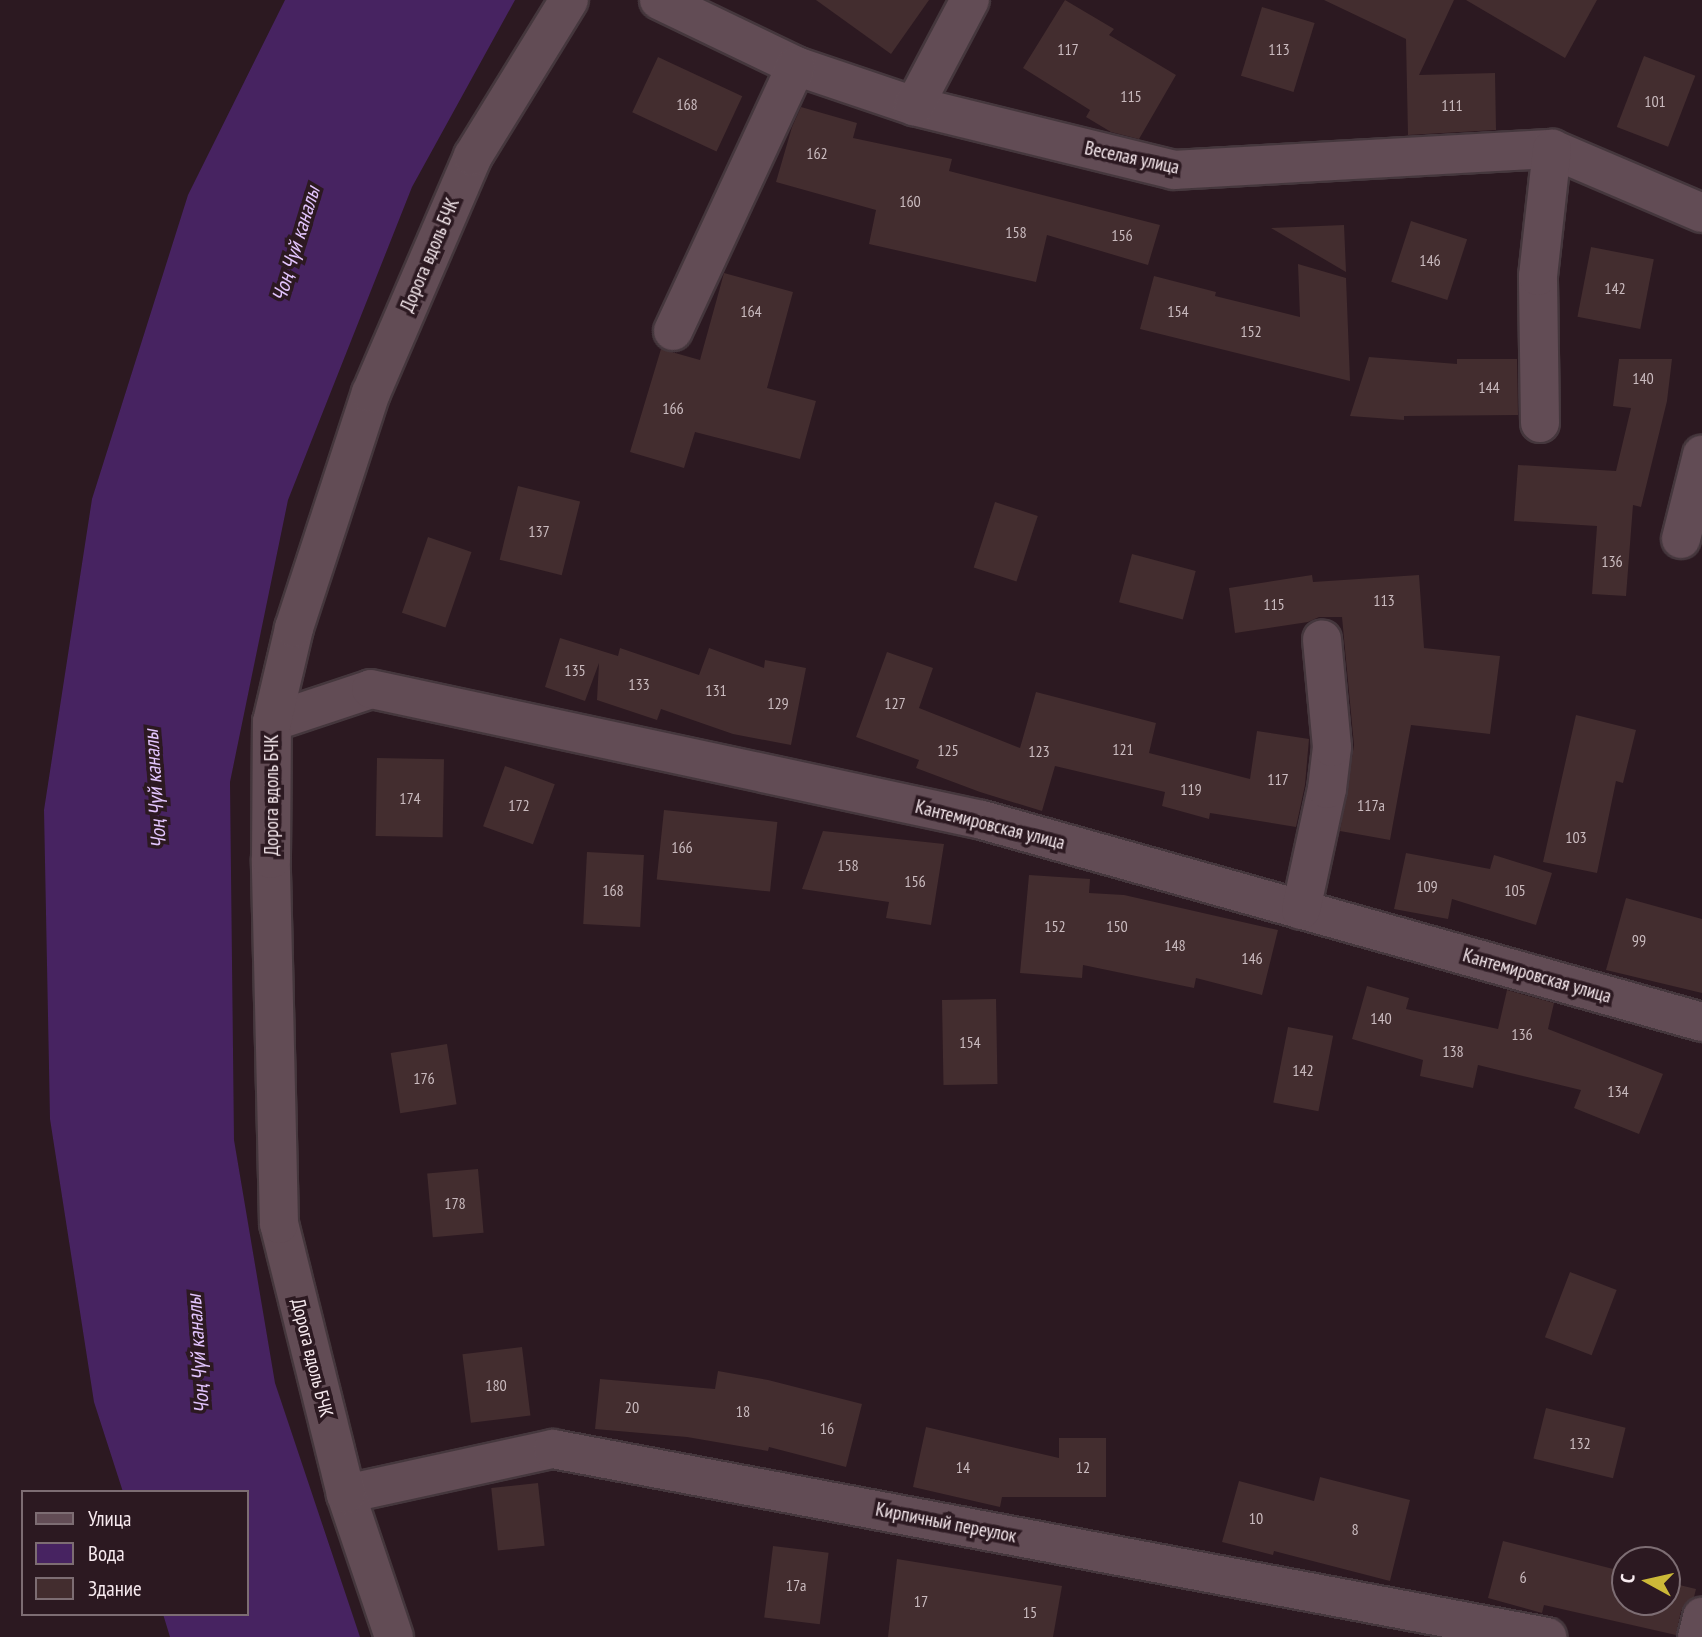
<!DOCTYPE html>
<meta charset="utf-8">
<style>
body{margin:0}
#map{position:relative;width:1702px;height:1637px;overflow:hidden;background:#2c1921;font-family:"PT Sans Narrow",sans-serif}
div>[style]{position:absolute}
.water>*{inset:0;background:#472361}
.building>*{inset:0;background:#432d2f;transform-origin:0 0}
.roads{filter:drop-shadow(2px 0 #45373d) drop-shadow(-2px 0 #45373d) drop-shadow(0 2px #45373d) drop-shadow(0 -2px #45373d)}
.minor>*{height:38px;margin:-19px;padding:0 19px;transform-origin:19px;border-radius:19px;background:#624c55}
span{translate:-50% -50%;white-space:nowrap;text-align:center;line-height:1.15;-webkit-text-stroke:7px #2c1921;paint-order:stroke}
.number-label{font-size:16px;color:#cabbbf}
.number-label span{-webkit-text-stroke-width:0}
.street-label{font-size:19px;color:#f7eaef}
.water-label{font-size:21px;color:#e3c5fe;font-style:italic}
.legend{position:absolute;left:21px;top:1490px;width:228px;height:126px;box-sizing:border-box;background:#2c1921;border:2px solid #7d6d73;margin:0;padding:9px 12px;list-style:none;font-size:21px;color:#f7eaef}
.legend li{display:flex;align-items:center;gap:14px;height:35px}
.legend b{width:35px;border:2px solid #7d6d73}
.north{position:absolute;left:1611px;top:1546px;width:70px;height:70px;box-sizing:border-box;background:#2c1921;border:2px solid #7d6d73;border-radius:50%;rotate:278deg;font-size:19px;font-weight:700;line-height:28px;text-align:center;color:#f7eaef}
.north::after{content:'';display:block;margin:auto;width:24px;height:32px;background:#ccb938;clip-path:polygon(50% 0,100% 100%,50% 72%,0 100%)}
</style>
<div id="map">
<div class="water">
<i style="clip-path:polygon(285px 0,515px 0,412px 187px,288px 500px,230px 782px,234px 1140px,275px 1383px,360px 1637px,170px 1637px,163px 1614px,247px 1614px,247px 1492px,123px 1492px,94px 1402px,50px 1119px,44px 810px,92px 499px,188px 195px)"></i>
</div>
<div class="building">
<i style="clip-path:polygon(816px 0,929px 0,891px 54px)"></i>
<i style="clip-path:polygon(1065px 0,1114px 29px,1109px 35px,1176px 75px,1139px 139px,1111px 132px,1086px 117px,1090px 110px,1023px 68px)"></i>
<i style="clip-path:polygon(1324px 0,1454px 0,1419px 75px,1495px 73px,1496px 130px,1408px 135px,1406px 39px)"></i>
<i style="clip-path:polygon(1466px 0,1597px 0,1565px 58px)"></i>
<i style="left:1262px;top:7px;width:55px;height:72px;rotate:17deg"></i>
<i style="left:1644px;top:56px;width:55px;height:76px;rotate:21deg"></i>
<i style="left:658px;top:57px;width:93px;height:61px;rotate:25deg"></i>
<i style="clip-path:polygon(801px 107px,857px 123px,853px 138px,952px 159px,949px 171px,1160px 225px,1148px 265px,1047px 235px,1036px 282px,869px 244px,876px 210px,776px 182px,792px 127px)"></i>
<i style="left:1411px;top:221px;width:59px;height:64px;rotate:18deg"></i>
<i style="clip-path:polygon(1344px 225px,1346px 272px,1271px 228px)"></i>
<i style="left:1591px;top:247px;width:64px;height:71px;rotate:11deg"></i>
<i style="clip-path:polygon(1298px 264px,1346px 278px,1350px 381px,1140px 329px,1154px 276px,1216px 292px,1215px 296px,1300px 317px)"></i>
<i style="clip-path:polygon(724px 273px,793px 292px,767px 388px,816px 401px,800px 459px,695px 432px,684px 468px,630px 452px,661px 349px,700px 360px)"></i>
<i style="clip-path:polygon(1369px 357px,1457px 364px,1457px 359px,1517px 359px,1518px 415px,1404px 416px,1404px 420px,1350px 416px)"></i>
<i style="clip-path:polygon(1619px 359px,1672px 359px,1667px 401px,1641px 507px,1633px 505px,1626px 596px,1592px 594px,1597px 526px,1514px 521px,1518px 465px,1616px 471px,1631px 408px,1613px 406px)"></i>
<i style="left:518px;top:486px;width:64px;height:76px;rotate:14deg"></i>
<i style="left:995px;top:502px;width:45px;height:69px;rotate:18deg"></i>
<i style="left:428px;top:537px;width:46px;height:80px;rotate:19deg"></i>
<i style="left:1132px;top:554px;width:66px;height:50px;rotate:15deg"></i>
<i style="clip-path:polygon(1312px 575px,1313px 582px,1419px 575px,1424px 648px,1500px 656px,1490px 734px,1411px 725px,1390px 840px,1340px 831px,1354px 745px,1342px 617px,1319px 617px,1308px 622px,1235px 633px,1229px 588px)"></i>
<i style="clip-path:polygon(560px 638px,618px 656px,620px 648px,699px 675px,709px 648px,764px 668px,765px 660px,806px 668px,791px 745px,733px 734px,661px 709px,657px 720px,597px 700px,599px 663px,585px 701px,545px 687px)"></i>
<i style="clip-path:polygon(887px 652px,933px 668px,919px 708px,1020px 748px,1036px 692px,1156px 723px,1149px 753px,1250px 779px,1257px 731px,1309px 739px,1305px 785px,1296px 827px,1210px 813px,1209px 819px,1162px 806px,1165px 792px,1055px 766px,1042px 811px,980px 792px,916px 768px,919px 760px,856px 737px)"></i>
<i style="clip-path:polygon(1576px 715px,1636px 730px,1623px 783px,1616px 781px,1597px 873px,1543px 862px)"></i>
<i style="left:377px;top:758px;width:67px;height:78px;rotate:1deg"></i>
<i style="left:505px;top:766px;width:53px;height:64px;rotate:20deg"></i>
<i style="left:664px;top:810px;width:114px;height:70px;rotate:6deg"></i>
<i style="clip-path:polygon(823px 831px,944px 844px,931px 925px,886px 918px,889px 902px,802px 889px)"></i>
<i style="left:587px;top:852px;width:57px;height:72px;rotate:3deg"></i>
<i style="clip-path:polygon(1406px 853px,1490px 869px,1494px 855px,1552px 873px,1536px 925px,1452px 899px,1448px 919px,1394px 909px)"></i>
<i style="clip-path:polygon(1029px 875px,1090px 879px,1089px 893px,1124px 895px,1278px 930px,1262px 995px,1196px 978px,1194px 988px,1083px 965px,1082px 978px,1020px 973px)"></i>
<i style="clip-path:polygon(1626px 898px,1702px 919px,1702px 993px,1606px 970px)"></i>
<i style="clip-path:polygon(1367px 986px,1409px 998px,1406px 1009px,1498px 1029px,1507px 990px,1554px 1003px,1548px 1029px,1663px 1074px,1639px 1134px,1574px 1108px,1581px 1090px,1478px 1065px,1473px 1088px,1420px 1076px,1423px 1060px,1352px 1039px)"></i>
<i style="left:996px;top:999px;width:85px;height:54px;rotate:89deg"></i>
<i style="left:1288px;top:1027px;width:46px;height:77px;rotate:11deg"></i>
<i style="left:447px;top:1044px;width:61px;height:57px;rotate:81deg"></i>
<i style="left:478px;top:1169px;width:64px;height:51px;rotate:85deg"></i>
<i style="left:1570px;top:1272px;width:50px;height:70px;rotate:21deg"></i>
<i style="left:522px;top:1347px;width:69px;height:60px;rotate:83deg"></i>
<i style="clip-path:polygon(718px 1371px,768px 1380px,862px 1404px,846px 1467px,769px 1447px,768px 1451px,687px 1437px,595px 1429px,600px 1379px,715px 1389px)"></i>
<i style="left:1546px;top:1408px;width:82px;height:52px;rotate:14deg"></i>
<i style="clip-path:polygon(926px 1427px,1059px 1458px,1059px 1438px,1106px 1438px,1106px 1497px,1002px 1497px,1000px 1507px,913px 1487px)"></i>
<i style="clip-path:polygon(1320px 1477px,1410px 1500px,1390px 1581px,1274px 1551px,1273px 1555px,1222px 1542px,1239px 1481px,1314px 1501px)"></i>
<i style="left:538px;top:1483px;width:63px;height:47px;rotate:84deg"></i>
<i style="clip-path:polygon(1503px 1541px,1625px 1572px,1625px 1602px,1667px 1602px,1667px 1582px,1696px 1589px,1694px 1597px,1681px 1611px,1676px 1635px,1544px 1605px,1542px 1613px,1488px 1598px)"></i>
<i style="left:773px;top:1546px;width:56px;height:72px;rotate:7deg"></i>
<i style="clip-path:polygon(897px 1559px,1062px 1586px,1053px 1637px,888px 1637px)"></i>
</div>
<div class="roads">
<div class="minor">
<i style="left:659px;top:0;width:152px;rotate:25.7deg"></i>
<i style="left:796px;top:66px;width:125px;rotate:18.7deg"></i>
<i style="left:914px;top:106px;width:268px;rotate:13.8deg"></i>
<i style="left:1174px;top:170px;width:379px;rotate:-3.2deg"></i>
<i style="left:1552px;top:149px;width:163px;rotate:23.1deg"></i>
<i style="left:914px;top:106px;width:120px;rotate:-62.2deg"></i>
<i style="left:673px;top:331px;width:292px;rotate:-65.1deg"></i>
<i style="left:1540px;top:423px;width:147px;rotate:-90.8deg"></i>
<i style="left:1538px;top:276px;width:128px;rotate:-83.7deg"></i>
<i style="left:1681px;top:539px;width:87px;rotate:-76deg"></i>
<i style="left:272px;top:722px;width:104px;rotate:-18.4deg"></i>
<i style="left:371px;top:689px;width:625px;rotate:12.1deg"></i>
<i style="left:982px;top:820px;width:748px;rotate:15.67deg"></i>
<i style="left:1301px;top:910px;width:124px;rotate:-77.9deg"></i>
<i style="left:1327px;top:789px;width:42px;rotate:-83.2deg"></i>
<i style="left:1332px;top:747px;width:108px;rotate:-95.3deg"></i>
<i style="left:346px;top:1494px;width:212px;rotate:-12.3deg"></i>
<i style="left:553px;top:1449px;width:1012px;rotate:10.71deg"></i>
<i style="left:394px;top:1637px;width:151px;rotate:-108.6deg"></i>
<i style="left:346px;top:1494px;width:278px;rotate:-103.9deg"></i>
<i style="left:279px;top:1224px;width:365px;rotate:-91.3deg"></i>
<i style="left:271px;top:859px;width:137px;rotate:-89.6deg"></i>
<i style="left:272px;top:722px;width:97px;rotate:-76.8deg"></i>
<i style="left:294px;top:628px;width:247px;rotate:-71.9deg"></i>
<i style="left:371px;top:393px;width:258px;rotate:-66.7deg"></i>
<i style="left:473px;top:156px;width:183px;rotate:-58.4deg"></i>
<i style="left:1697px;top:1637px;width:21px;rotate:-76deg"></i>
</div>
</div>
<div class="number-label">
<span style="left:1068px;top:49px">117</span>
<span style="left:1279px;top:49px">113</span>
<span style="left:1131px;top:96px">115</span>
<span style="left:1655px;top:101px">101</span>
<span style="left:687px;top:104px">168</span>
<span style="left:1452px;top:105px">111</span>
<span style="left:817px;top:153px">162</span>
<span style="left:910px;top:201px">160</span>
<span style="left:1016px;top:232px">158</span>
<span style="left:1122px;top:235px">156</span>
<span style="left:1430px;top:260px">146</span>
<span style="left:1615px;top:288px">142</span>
<span style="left:751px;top:311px">164</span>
<span style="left:1178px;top:311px">154</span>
<span style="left:1251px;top:331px">152</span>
<span style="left:1643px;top:378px">140</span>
<span style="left:1489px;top:387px">144</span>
<span style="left:673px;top:408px">166</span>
<span style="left:539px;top:531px">137</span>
<span style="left:1612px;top:561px">136</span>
<span style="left:1384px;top:600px">113</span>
<span style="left:1274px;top:604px">115</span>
<span style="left:575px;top:670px">135</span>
<span style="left:639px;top:684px">133</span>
<span style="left:716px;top:690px">131</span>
<span style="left:778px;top:703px">129</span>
<span style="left:895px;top:703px">127</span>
<span style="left:1123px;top:749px">121</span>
<span style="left:948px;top:750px">125</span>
<span style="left:1039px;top:751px">123</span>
<span style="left:1278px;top:779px">117</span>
<span style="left:1191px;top:789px">119</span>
<span style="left:410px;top:798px">174</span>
<span style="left:519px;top:805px">172</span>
<span style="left:1371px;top:805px">117a</span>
<span style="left:1576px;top:837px">103</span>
<span style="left:682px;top:847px">166</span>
<span style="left:848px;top:865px">158</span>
<span style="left:915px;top:881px">156</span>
<span style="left:1427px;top:886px">109</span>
<span style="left:613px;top:890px">168</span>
<span style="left:1515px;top:890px">105</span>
<span style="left:1055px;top:926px">152</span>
<span style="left:1117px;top:926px">150</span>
<span style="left:1639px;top:940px">99</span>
<span style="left:1175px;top:945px">148</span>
<span style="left:1252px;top:958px">146</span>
<span style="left:1381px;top:1018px">140</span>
<span style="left:1522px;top:1034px">136</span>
<span style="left:970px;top:1042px">154</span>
<span style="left:1453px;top:1051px">138</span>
<span style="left:1303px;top:1070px">142</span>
<span style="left:424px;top:1078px">176</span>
<span style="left:1618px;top:1091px">134</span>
<span style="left:455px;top:1203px">178</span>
<span style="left:496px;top:1385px">180</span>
<span style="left:632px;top:1407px">20</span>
<span style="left:743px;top:1411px">18</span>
<span style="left:827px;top:1428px">16</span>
<span style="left:1580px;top:1443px">132</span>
<span style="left:963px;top:1467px">14</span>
<span style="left:1083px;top:1467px">12</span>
<span style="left:1256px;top:1518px">10</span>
<span style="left:1355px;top:1529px">8</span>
<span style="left:1523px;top:1577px">6</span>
<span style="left:796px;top:1585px">17a</span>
<span style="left:921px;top:1601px">17</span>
<span style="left:1030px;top:1612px">15</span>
</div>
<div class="street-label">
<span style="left:1132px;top:158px;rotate:12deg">Веселая улица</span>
<span style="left:430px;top:255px;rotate:-67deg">Дорога вдоль БЧК</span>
<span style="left:272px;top:795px;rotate:-90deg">Дорога вдоль БЧК</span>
<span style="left:990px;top:825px;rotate:14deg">Кантемировская улица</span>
<span style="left:1537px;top:976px;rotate:16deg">Кантемировская улица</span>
<span style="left:312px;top:1358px;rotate:76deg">Дорога вдоль БЧК</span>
<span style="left:946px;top:1523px;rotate:11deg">Кирпичный переулок</span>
</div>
<div class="water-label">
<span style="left:296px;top:244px;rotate:-73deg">Чоң Чүй каналы</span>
<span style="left:155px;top:789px;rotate:-94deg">Чоң Чүй каналы</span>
<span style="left:198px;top:1354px;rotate:-94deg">Чоң Чүй каналы</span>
</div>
<ul class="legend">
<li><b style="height:9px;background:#624c55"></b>Улица</li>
<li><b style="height:19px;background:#472361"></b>Вода</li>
<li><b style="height:19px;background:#432d2f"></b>Здание</li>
</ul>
<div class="north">С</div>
</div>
